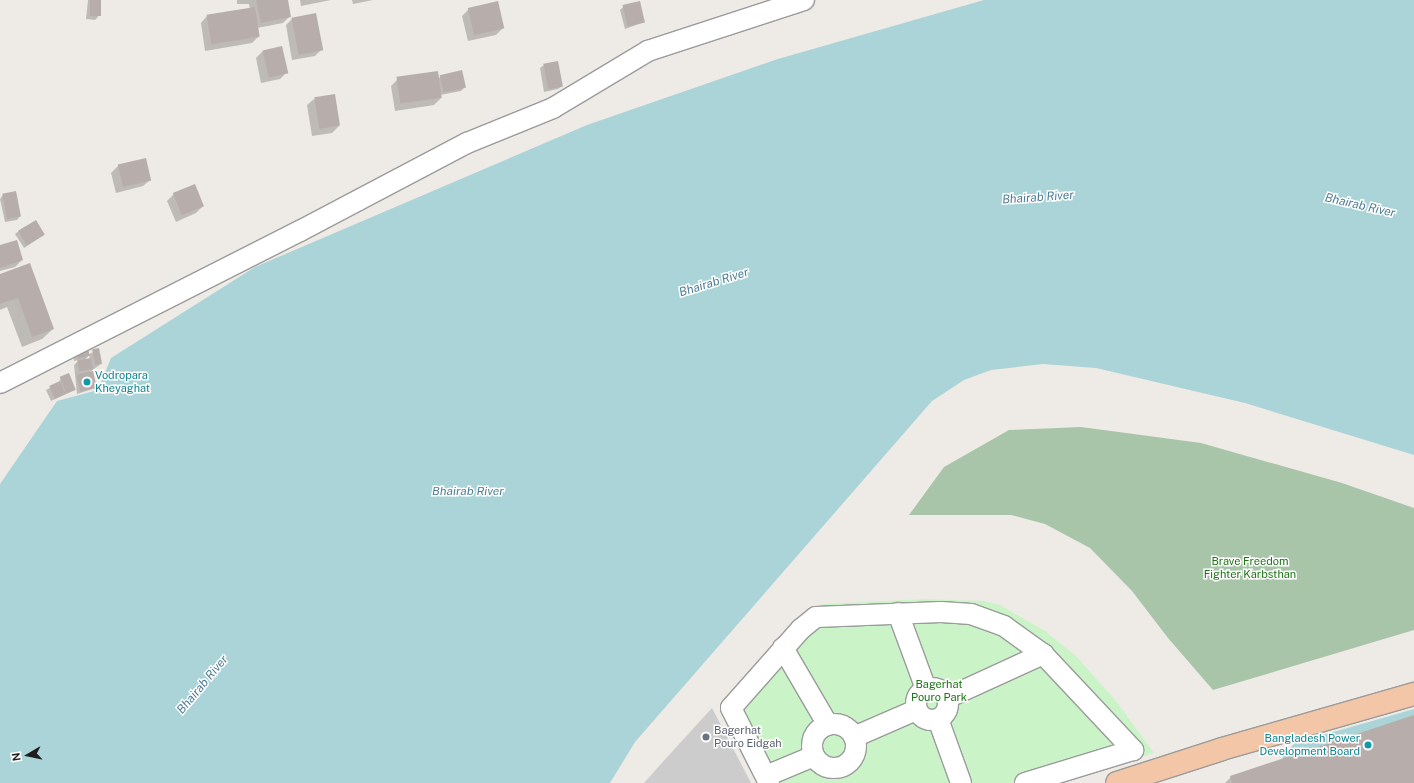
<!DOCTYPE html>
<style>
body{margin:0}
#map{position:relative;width:1414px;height:783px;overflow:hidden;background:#eeeae5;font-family:"Public Sans",sans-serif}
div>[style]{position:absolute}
.religious>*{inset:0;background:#ccc}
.cemetery>*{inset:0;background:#a9c5a9}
.park>*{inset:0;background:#caf4c7}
.water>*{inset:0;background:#aad4d7}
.shadow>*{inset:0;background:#0003}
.building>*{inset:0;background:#b7aeab;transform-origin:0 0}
.roads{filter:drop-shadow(1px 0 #9b9b9b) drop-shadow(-1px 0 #9b9b9b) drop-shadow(0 1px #9b9b9b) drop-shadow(0 -1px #9b9b9b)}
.minor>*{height:20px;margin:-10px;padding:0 10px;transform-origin:10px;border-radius:10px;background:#fff}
.minor>.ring{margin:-10px;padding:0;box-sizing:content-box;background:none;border:20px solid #fff;border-radius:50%}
.major>*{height:22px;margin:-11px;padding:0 11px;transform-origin:11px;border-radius:11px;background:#f2c6a6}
.dots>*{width:11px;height:11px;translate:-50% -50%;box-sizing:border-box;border:2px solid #fff;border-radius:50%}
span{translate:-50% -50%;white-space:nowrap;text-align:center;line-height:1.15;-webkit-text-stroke:3px #fff;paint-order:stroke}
.culture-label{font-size:11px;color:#0d838f}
.left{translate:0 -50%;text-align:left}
.right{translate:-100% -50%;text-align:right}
.park-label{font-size:11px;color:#1d7217}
.worship-label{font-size:11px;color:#5b616d}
.water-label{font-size:12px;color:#4e7c95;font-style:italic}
.north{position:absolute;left:8px;top:735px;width:40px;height:40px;-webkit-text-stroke:3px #fff;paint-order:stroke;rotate:261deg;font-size:11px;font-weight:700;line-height:16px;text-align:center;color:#1e1e1e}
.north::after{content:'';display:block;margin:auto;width:14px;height:18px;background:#1e1e1e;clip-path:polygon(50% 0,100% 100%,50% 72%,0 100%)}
</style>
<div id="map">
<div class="religious">
<i style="clip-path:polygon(712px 708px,751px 783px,644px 783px,660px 765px)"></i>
</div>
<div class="cemetery">
<i style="clip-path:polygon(1081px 427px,1201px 443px,1342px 483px,1414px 508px,1414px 630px,1213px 690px,1168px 638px,1132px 591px,1090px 548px,1045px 524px,1011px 515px,909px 515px,944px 467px,1009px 430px)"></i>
</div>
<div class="park">
<i style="clip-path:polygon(925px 599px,984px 601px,1000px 605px,1045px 631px,1076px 656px,1116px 701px,1154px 753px,1057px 783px,761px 783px,724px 708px,817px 607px,824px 604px)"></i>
</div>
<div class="water">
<i style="clip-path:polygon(984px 0,1414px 0,1414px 455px,1245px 403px,1096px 368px,1043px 364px,991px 370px,964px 380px,932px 401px,635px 742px,610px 783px,0 783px,0 484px,57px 401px,98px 390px,111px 358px,255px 267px,587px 125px,778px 59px)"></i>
<i style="clip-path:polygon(1414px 709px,1414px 783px,1281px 783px,1279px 777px,1283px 755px,1295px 743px)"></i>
</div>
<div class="shadow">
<i style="clip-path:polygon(88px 0,100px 0,98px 17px,95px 20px,86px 19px)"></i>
<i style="clip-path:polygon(237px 0,287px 0,290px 16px,283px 23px,257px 28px,259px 36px,252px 43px,205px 51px,201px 23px,207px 16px,250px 9px,249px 4px,237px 4px)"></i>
<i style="clip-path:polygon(300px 0,331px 0,301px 6px)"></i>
<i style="clip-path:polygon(352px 0,373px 0,353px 4px)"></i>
<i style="clip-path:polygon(623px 7px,644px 22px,625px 29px,620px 10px)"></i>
<i style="clip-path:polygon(469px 9px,503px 28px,496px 35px,468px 41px,462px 16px)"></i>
<i style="clip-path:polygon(293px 18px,322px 49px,315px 56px,292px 60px,286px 25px)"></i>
<i style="clip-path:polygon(263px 51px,287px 72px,280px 79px,261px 83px,256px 58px)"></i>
<i style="clip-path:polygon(544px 65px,562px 86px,558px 89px,544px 92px,540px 68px)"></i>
<i style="clip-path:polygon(461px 72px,465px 87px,461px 91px,440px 95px,441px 98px,434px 105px,395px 111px,391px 86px,398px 79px,438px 78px)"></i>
<i style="clip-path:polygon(314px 99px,339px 126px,332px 133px,312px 136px,307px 105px)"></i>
<i style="clip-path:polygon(118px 166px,150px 180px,143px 186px,116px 193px,111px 173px)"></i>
<i style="clip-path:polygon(174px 194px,203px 206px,196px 213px,176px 222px,167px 201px)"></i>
<i style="clip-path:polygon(3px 195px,20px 216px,17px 220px,5px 222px,0 199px)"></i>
<i style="clip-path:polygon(19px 231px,44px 235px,24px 248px,15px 234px)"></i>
<i style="clip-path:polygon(0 247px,22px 260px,15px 267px,0 271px)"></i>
<i style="clip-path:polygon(0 275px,53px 329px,42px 339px,22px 347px,7px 307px,0 310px)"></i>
<i style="clip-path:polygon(evenodd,98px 349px,101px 364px,87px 374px,96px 388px,77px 394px,74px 365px,79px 360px,74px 361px,73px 353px,88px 355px,98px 349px,89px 355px,90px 360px,84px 361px,89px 355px)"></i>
<i style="clip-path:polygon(61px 377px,75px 390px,51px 401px,46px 390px,59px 383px)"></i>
<i style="clip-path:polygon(1414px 716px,1414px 783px,1225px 783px,1231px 777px)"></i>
</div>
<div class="building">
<i style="left:90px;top:0;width:11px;height:16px"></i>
<i style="clip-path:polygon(256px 0,288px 0,291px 17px,261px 23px)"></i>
<i style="left:498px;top:1px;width:28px;height:31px;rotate:77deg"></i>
<i style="left:640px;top:1px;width:22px;height:18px;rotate:77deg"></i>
<i style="left:255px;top:7px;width:30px;height:49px;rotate:81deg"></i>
<i style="left:316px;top:13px;width:38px;height:25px;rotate:79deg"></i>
<i style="left:282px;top:46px;width:28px;height:20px;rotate:77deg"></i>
<i style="left:558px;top:61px;width:26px;height:15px;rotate:79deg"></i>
<i style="left:462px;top:70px;width:18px;height:23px;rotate:77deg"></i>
<i style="left:438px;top:71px;width:27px;height:42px;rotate:82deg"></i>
<i style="left:335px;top:94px;width:32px;height:21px;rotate:81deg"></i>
<i style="left:146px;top:158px;width:23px;height:29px;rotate:77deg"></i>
<i style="left:195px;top:184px;width:24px;height:24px;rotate:68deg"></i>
<i style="left:16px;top:191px;width:26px;height:14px;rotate:79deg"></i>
<i style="left:36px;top:220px;width:17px;height:21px;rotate:59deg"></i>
<i style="clip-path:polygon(17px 240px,23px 260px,0 268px,0 245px)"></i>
<i style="clip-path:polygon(30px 263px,54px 329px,32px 337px,18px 298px,0 304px,0 274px)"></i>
<i style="left:87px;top:346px;width:10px;height:12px;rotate:73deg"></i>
<i style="left:99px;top:348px;width:16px;height:7px;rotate:79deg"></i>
<i style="left:91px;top:358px;width:11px;height:14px;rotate:80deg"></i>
<i style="left:93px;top:371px;width:17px;height:17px;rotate:77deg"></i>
<i style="left:69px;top:373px;width:18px;height:10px;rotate:68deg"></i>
<i style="left:60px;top:381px;width:14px;height:12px;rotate:65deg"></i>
<i style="clip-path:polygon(1414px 715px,1414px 783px,1232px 783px,1230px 776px)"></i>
</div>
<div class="roads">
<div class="minor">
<i style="left:0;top:383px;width:336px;rotate:-26.9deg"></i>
<i style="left:300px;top:231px;width:189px;rotate:-27.8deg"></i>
<i style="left:467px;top:143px;width:93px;rotate:-22.1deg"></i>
<i style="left:553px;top:108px;width:111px;rotate:-31deg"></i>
<i style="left:648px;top:51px;width:164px;rotate:-18.1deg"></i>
<i style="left:898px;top:613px;width:81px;rotate:69.8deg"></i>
<i style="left:783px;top:648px;width:89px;rotate:59.7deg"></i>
<i class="ring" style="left:916px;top:688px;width:12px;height:12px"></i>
<i style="left:947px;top:698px;width:106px;rotate:-24.6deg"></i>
<i style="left:938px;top:719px;width:68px;rotate:70.2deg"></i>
<i class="ring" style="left:812px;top:724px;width:24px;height:24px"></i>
<i style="left:854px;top:737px;width:68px;rotate:-23.5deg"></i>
<i style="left:766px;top:776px;width:52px;rotate:-22.6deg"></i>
<i style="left:769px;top:783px;width:84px;rotate:-116.9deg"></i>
<i style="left:731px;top:708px;width:106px;rotate:-48.5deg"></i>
<i style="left:801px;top:629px;width:19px;rotate:-39deg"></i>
<i style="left:816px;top:617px;width:125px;rotate:-2.3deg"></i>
<i style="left:941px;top:612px;width:30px;rotate:4deg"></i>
<i style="left:971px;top:614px;width:35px;rotate:20deg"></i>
<i style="left:1004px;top:626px;width:48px;rotate:35.7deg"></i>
<i style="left:1043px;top:654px;width:132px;rotate:46.8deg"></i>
<i style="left:1133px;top:750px;width:113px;rotate:163deg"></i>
</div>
<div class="major">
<i style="left:1117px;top:783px;width:110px;rotate:-17.9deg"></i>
<i style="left:1222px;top:749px;width:200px;rotate:-16deg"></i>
</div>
</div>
<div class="dots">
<i style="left:87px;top:382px;background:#0f9aa8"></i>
<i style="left:706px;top:737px;background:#6b7280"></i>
<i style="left:1368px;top:745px;background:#0f9aa8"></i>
</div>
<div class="culture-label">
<span class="left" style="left:95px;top:382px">Vodropara<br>Kheyaghat</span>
<span class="right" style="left:1360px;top:745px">Bangladesh Power<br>Development Board</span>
</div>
<div class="park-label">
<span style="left:1250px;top:568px">Brave Freedom<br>Fighter Karbsthan</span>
<span style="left:939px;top:691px">Bagerhat<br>Pouro Park</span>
</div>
<div class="worship-label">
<span class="left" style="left:714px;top:737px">Bagerhat<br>Pouro Eidgah</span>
</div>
<div class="water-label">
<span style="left:1038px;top:198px;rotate:-4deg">Bhairab River</span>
<span style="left:1360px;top:206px;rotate:13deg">Bhairab River</span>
<span style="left:714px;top:283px;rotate:-17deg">Bhairab River</span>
<span style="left:468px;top:492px">Bhairab River</span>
<span style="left:203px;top:685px;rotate:-50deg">Bhairab River</span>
</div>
<div class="north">N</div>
</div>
